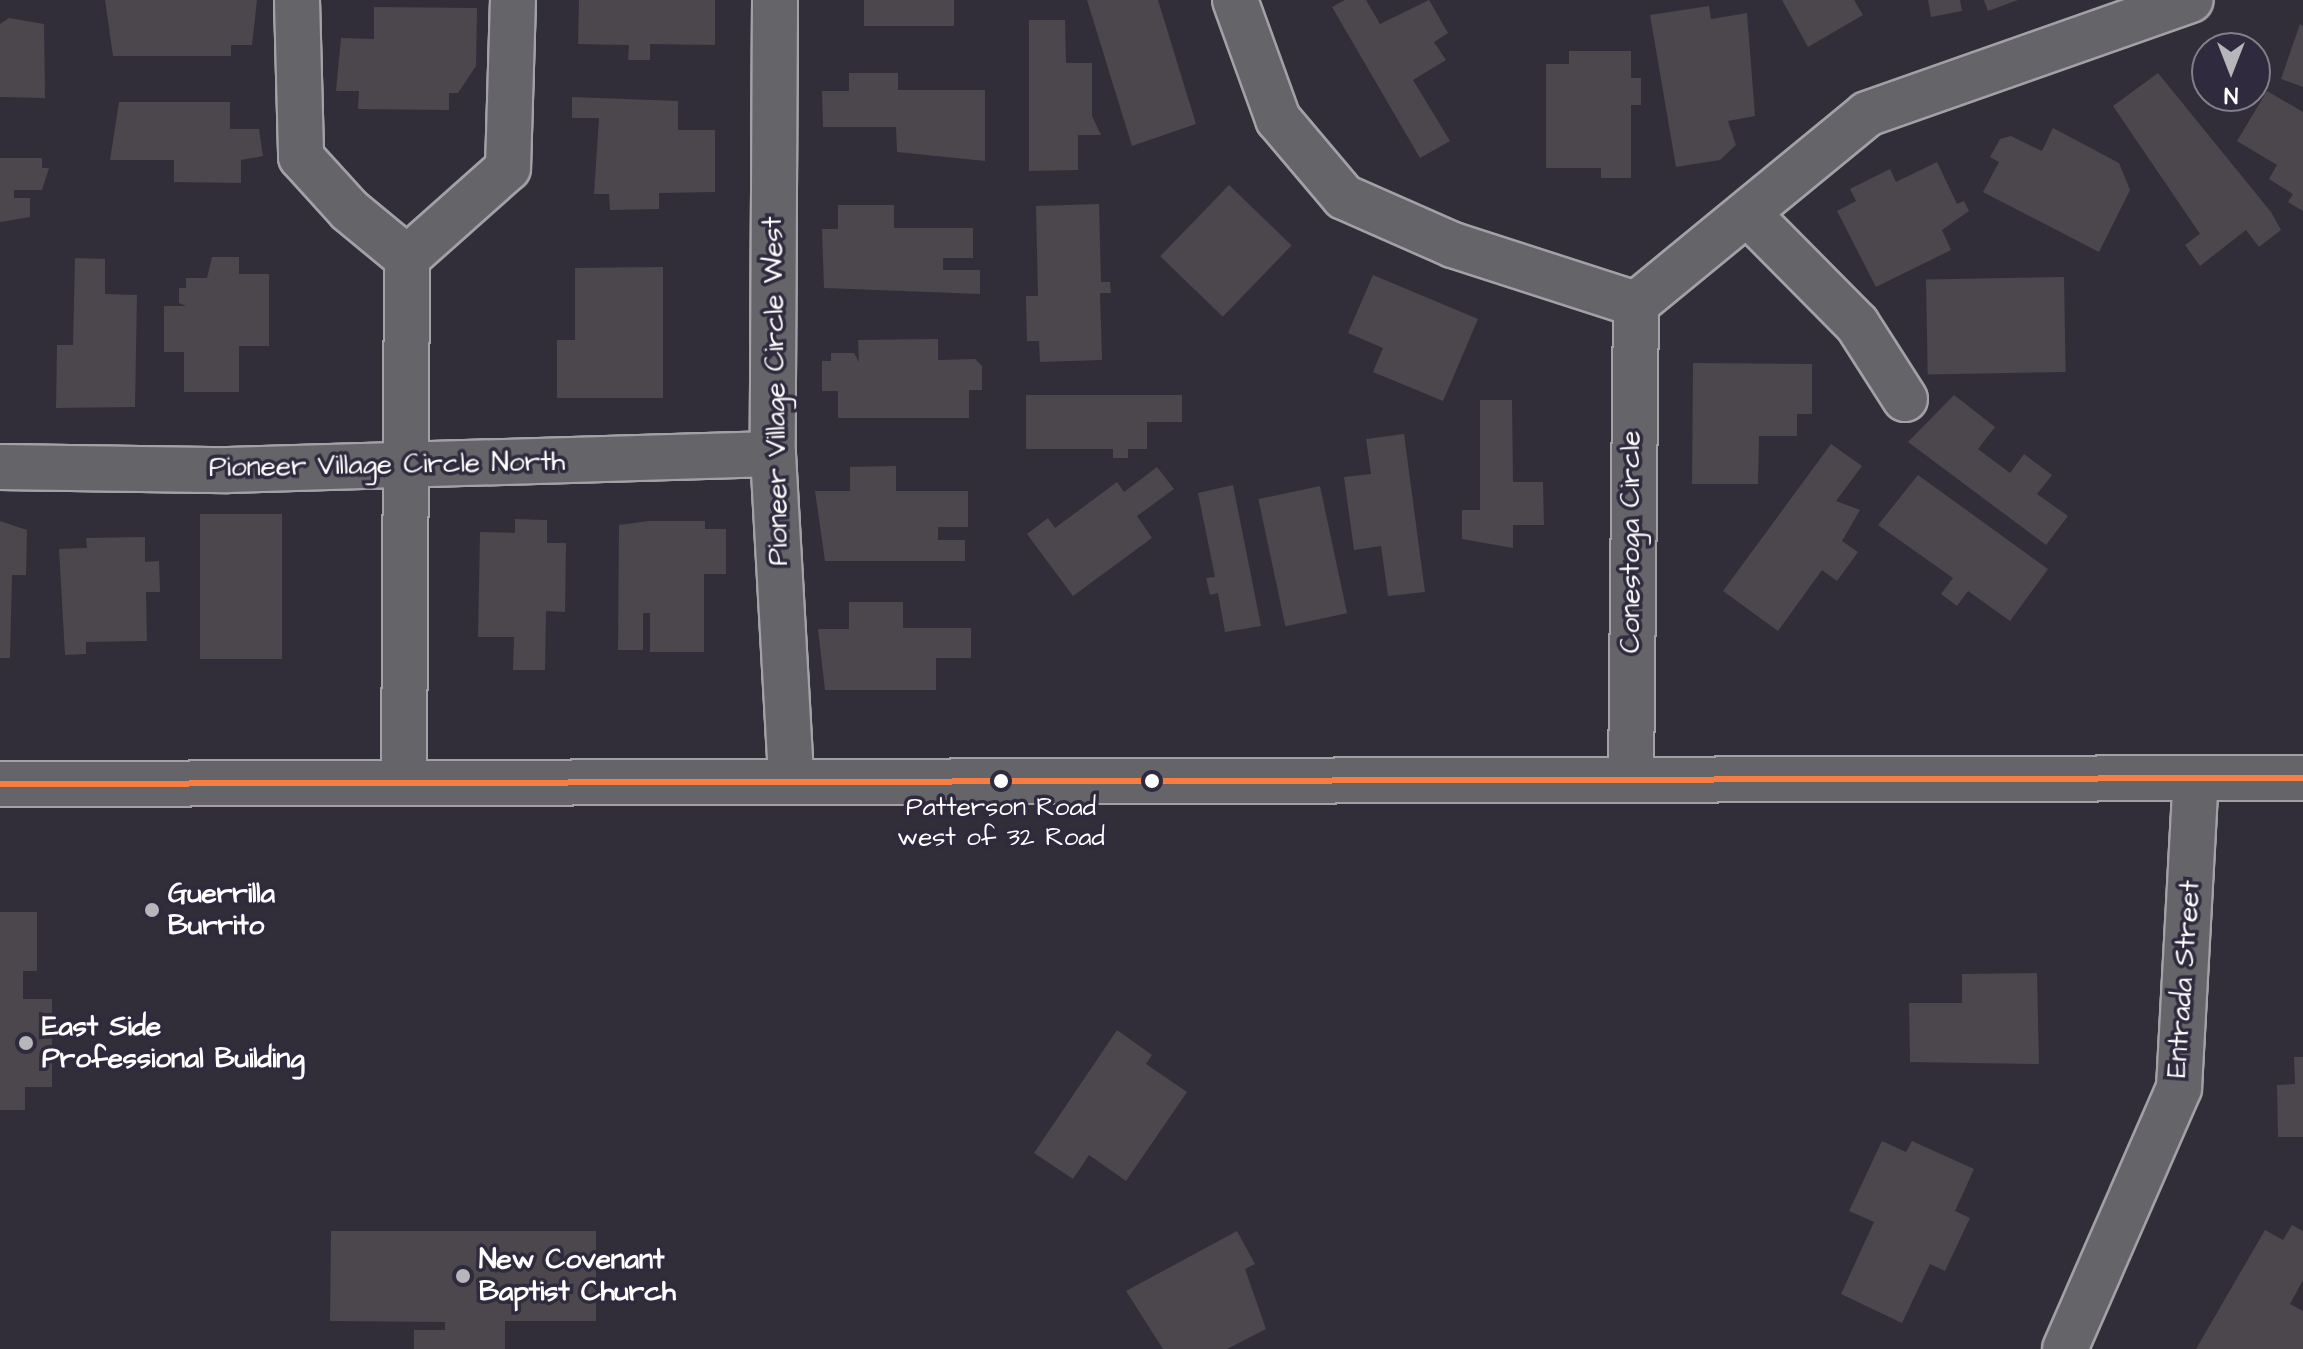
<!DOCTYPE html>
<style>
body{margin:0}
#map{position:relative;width:2303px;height:1349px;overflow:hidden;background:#312e39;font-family:"Architects Daughter",sans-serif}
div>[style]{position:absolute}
.building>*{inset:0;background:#4b474c;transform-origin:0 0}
.roads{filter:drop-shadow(2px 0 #a2a1a6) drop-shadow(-2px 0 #a2a1a6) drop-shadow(0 2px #a2a1a6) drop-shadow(0 -2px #a2a1a6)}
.minor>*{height:44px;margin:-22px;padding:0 22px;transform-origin:22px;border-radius:22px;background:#656469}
.major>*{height:44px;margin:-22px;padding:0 22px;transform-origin:22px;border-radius:22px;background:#656469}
.bus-1>*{height:6px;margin:-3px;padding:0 3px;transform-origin:3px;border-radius:3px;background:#f77d43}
.dots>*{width:22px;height:22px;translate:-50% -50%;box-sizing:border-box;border:4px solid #2f2a3d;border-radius:50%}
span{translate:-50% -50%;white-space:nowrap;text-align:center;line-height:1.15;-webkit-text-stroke:7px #2f2a3d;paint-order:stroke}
.bus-label{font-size:26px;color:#fff}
.street-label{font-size:28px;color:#fff}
.poi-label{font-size:28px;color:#fff;font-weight:700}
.left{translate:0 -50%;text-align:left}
.north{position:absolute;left:2191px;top:32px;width:80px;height:80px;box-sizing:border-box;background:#2f2a3d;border:2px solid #827f8b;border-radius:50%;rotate:180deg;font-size:22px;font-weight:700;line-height:32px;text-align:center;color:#fff}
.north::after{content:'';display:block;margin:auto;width:28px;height:36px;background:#b7b6ba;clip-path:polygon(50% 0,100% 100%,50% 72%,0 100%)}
</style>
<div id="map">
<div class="building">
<i style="clip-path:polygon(105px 0,257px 0,252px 45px,231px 45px,231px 56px,113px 56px)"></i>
<i style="clip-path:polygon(579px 0,715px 0,715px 45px,650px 44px,650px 60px,628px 60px,629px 45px,578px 44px)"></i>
<i style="left:864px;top:0;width:90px;height:26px"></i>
<i style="clip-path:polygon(1087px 0,1158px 0,1196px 124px,1132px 146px)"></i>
<i style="clip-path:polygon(1345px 0,1366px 0,1380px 24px,1429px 0,1448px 33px,1434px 42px,1446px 60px,1413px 80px,1450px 141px,1420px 158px,1332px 7px)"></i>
<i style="clip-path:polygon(1782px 0,1854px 0,1863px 15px,1808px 47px)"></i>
<i style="clip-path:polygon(1928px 0,1960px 0,1962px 11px,1931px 17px)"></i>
<i style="clip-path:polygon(1984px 0,2018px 0,1988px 11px)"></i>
<i style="clip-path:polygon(1709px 6px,1711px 19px,1747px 13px,1755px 116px,1728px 121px,1736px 145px,1720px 160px,1676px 167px,1650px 15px)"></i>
<i style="clip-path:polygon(374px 7px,477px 8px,476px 66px,458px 93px,449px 93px,449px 110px,358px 109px,359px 91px,336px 91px,341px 38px,374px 39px)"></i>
<i style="clip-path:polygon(9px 18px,44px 24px,45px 98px,0 97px,0 24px)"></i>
<i style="clip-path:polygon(1029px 20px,1065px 20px,1066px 63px,1092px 63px,1092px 116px,1101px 135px,1078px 135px,1078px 170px,1029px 171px)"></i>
<i style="clip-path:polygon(2300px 24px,2303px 26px,2303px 87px,2281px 79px)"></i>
<i style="clip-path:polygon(1569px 51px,1631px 51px,1631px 78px,1641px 78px,1641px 105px,1631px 105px,1631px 178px,1601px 178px,1601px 168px,1546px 168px,1546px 64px,1569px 64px)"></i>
<i style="clip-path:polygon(849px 73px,898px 73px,898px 90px,985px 90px,985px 161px,897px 152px,896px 127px,823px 127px,822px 91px,849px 91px)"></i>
<i style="clip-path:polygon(2158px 73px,2271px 212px,2281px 230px,2259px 247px,2246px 230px,2200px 266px,2185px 245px,2200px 234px,2113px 106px)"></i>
<i style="clip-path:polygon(2267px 91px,2303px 112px,2303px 211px,2288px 202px,2293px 194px,2269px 179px,2277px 165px,2237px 141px)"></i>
<i style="clip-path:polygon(572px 97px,678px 101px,678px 130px,715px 130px,715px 192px,659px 193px,659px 209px,610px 210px,609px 194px,594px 194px,599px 118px,572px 118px)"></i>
<i style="clip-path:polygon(119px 102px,230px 102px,230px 129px,259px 129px,263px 156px,241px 160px,241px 183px,174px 182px,174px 160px,110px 160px)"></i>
<i style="clip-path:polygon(2053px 128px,2119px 163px,2130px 190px,2099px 252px,1983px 192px,1999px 162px,1990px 157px,2000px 139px,2011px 136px,2042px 151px)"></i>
<i style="clip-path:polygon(0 158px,42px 158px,42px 168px,49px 168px,42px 190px,14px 190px,14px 198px,30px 198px,30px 217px,0 222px)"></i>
<i style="clip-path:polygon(1937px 162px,1957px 204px,1964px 201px,1969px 211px,1942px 230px,1951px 250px,1876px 287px,1837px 211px,1856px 201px,1850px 189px,1890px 169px,1896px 182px)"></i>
<i style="left:1229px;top:185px;width:87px;height:99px;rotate:44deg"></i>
<i style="clip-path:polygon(1099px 204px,1101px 282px,1110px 282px,1111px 293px,1100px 293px,1102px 360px,1040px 362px,1039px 341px,1027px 341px,1026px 296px,1038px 296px,1036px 206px)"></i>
<i style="clip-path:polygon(838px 205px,894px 205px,894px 228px,973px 228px,973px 258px,943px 258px,943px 270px,980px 270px,980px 294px,824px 288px,822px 229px,838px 229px)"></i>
<i style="clip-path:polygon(212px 257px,239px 257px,239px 274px,269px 274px,269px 346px,239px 346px,239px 392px,184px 392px,184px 352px,164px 352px,164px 306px,186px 306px,179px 303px,179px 288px,186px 288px,186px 278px,207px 278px)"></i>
<i style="clip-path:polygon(75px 258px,105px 259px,105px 294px,137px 295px,135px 407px,56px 408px,57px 345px,73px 345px)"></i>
<i style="clip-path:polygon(663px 267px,663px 398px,557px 398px,557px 340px,575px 340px,575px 268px)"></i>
<i style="clip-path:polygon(1373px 275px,1478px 319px,1443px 401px,1373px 372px,1383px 348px,1348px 333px)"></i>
<i style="left:2064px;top:277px;width:95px;height:138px;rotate:89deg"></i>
<i style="clip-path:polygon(938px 339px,938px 360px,975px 359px,982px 366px,982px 390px,969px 390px,969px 418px,838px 418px,838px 391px,822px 391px,822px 361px,831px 361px,831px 353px,854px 353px,859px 362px,858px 340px)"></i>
<i style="clip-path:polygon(1693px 363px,1812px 364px,1812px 414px,1797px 414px,1797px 436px,1759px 436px,1758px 484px,1692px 484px)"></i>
<i style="clip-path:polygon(1026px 395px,1182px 395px,1182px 422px,1147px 422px,1147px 449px,1128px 449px,1128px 458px,1113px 458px,1113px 449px,1026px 449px)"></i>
<i style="clip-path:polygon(1954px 395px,1995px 427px,1978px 449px,2010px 473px,2024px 454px,2052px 475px,2037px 494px,2068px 516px,2046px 545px,1908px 442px)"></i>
<i style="clip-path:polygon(1480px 400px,1512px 400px,1513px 482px,1543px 482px,1544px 525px,1513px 525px,1513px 548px,1462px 539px,1462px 510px,1480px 510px)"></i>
<i style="clip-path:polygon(1404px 434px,1425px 592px,1388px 596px,1381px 546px,1354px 550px,1344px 477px,1371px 474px,1366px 439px)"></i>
<i style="clip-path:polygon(1831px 444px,1862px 466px,1836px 501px,1860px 510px,1842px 541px,1858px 552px,1837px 581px,1822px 570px,1778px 631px,1723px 591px)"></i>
<i style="clip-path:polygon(896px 466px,896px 491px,968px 491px,968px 527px,938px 527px,938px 540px,965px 540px,965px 561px,825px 561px,815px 491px,850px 491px,850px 467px)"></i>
<i style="clip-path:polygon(1157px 467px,1174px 489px,1137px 516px,1152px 538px,1073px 596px,1027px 534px,1048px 518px,1055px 528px,1117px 482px,1124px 492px)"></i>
<i style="clip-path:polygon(1918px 475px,2048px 569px,2010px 621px,1968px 591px,1957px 606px,1941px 594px,1953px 578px,1878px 525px)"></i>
<i style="clip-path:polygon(1233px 485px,1261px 626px,1225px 632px,1218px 593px,1210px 595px,1206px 578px,1215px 577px,1198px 493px)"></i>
<i style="left:1320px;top:486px;width:130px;height:63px;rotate:78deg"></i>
<i style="left:282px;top:514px;width:145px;height:82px;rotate:90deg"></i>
<i style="clip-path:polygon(515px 519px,547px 520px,547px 543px,566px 543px,565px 612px,546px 611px,545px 670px,513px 670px,514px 637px,478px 637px,480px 532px,515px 533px)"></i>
<i style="clip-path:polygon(0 521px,27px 530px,26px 575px,12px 575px,10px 658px,0 658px)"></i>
<i style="clip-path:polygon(649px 521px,705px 521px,705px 529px,726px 529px,726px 574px,704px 574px,704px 652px,650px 652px,650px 613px,643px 613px,643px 650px,618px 650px,619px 525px)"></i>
<i style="clip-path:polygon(145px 537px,145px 562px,159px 561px,160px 592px,146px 592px,147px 641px,86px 642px,86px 654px,65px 655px,59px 549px,87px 548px,86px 538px)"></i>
<i style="clip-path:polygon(849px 602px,903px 602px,903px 628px,971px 628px,971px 658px,936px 658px,936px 690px,825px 690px,818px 629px,849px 629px)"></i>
<i style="clip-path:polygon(0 912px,37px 912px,37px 971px,23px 971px,23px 999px,52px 999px,52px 1087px,25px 1087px,25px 1110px,0 1110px)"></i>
<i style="clip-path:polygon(2037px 973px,2039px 1064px,1910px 1062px,1909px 1003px,1962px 1003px,1962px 974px)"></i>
<i style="clip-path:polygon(1117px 1030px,1152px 1055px,1146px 1064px,1187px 1092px,1126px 1181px,1089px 1155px,1073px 1179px,1034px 1153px)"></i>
<i style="clip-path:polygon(2294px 1057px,2303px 1057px,2303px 1137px,2278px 1137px,2277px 1085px,2295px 1084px)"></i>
<i style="clip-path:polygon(1882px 1141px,1906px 1152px,1912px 1141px,1974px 1169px,1955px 1211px,1970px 1218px,1945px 1271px,1930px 1264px,1902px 1323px,1841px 1294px,1874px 1222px,1849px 1211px)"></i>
<i style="clip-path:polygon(2292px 1225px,2303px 1231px,2303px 1280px,2290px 1304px,2303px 1311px,2303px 1349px,2196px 1349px,2265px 1230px,2283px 1240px)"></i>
<i style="clip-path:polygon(331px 1231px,596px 1231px,596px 1321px,505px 1321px,505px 1349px,414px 1349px,414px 1330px,445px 1330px,445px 1322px,330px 1321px)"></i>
<i style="clip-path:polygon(1237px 1231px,1255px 1264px,1245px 1269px,1266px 1329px,1227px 1349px,1163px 1349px,1126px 1291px)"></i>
</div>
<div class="roads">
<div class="minor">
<i style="left:297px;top:0;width:157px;rotate:88.5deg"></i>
<i style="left:301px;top:157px;width:72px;rotate:47.8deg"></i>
<i style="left:349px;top:210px;width:75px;rotate:39.6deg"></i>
<i style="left:407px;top:258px;width:525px;rotate:90.33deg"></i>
<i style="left:775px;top:0;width:454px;rotate:90.3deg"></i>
<i style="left:773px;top:454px;width:327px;rotate:86.8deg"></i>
<i style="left:1235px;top:0;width:127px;rotate:70.1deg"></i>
<i style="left:1278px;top:119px;width:102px;rotate:49.8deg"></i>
<i style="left:1344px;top:197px;width:119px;rotate:23.8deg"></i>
<i style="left:1453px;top:245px;width:192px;rotate:17.9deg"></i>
<i style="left:1750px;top:216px;width:152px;rotate:45.3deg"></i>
<i style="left:1857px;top:324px;width:89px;rotate:57.4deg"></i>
<i style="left:407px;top:258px;width:135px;rotate:-41.7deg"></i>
<i style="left:508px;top:168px;width:168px;rotate:-88.3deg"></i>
<i style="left:1636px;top:304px;width:299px;rotate:-39.4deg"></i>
<i style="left:1867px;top:114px;width:343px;rotate:-19.4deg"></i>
<i style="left:0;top:467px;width:228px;rotate:0.8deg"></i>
<i style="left:228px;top:470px;width:545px;rotate:-1.68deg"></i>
<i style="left:1631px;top:780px;width:476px;rotate:-89.4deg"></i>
<i style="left:2065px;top:1349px;width:285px;rotate:-66.4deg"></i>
<i style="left:2179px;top:1088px;width:310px;rotate:-86.9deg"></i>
</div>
<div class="major">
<i style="left:0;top:784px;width:2303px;rotate:-0.15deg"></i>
</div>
</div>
<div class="bus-1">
<i style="left:0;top:784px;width:2303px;rotate:-0.15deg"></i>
</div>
<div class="dots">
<i style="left:1001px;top:781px;background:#fff"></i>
<i style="left:1152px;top:781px;background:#fff"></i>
<i style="left:152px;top:910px;background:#b7b6ba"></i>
<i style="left:26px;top:1043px;background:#b7b6ba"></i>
<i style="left:463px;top:1276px;background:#b7b6ba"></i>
</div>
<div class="bus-label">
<span style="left:1001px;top:823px">Patterson Road<br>west of 32 Road</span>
</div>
<div class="street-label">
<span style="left:776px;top:391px;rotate:-91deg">Pioneer Village Circle West</span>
<span style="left:387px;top:465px;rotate:-1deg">Pioneer Village Circle North</span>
<span style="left:1631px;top:542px;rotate:-90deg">Conestoga Circle</span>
<span style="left:2184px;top:979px;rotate:-86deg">Entrada Street</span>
</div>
<div class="poi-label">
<span class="left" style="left:168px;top:910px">Guerrilla<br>Burrito</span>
<span class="left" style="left:42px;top:1043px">East Side<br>Professional Building</span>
<span class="left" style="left:479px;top:1276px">New Covenant<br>Baptist Church</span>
</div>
<div class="north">N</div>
</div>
